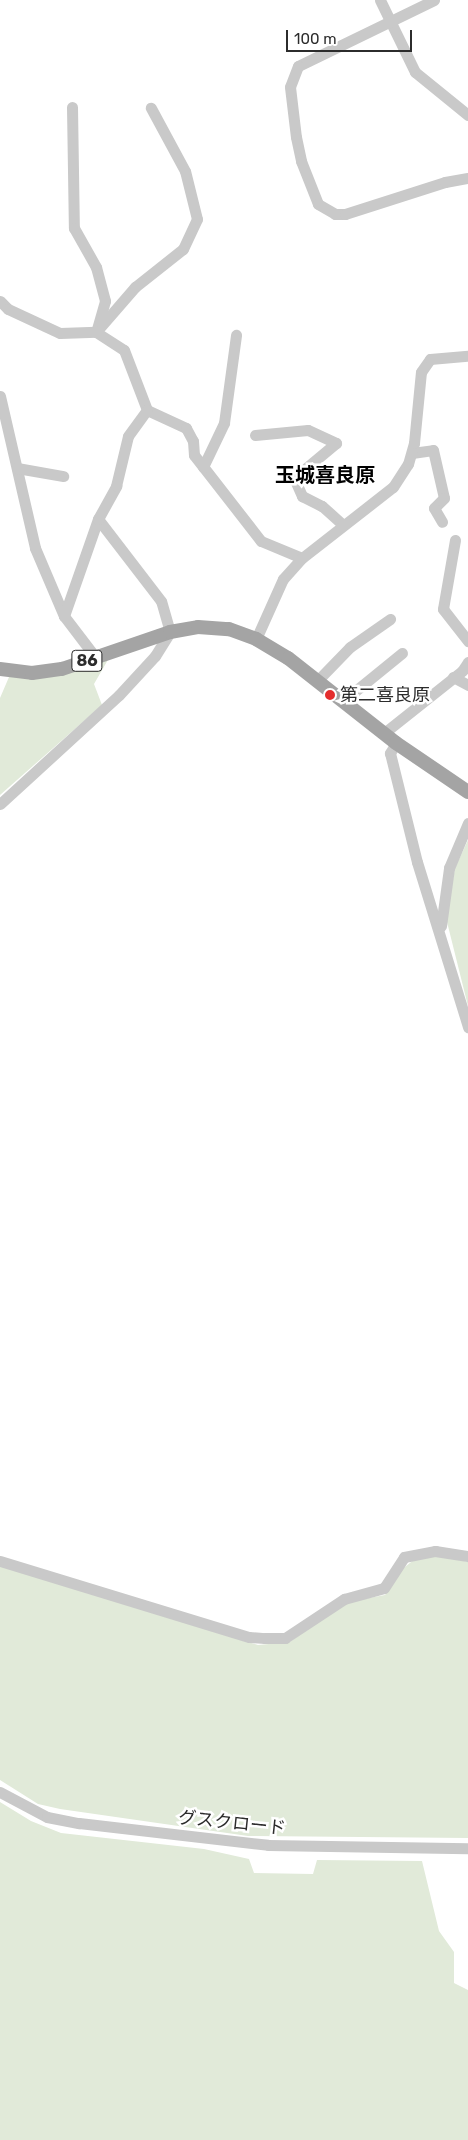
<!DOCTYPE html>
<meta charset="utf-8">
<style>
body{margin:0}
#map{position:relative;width:468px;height:2140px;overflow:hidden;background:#fff;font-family:Rubik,"Noto Sans JP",sans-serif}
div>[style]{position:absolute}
.green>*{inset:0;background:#e1ead9}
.minor>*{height:11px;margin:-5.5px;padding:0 5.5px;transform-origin:5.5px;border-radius:5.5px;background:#c9c9c9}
.major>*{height:14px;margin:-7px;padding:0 7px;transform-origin:7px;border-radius:7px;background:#a4a4a4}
.dots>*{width:14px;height:14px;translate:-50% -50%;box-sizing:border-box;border:2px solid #fff;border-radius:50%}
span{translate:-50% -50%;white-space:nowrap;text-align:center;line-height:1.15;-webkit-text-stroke:5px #fff;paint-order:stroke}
.shield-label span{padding:1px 4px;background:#fff;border:1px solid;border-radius:4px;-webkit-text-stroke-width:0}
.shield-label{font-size:16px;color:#2c2c2c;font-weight:700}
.poi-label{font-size:18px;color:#2c2c2c}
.left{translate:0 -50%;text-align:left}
.street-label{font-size:18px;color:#2c2c2c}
.quarter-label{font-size:20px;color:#000;font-weight:700}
.scale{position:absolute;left:286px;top:30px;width:126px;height:22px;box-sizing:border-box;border:2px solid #2c2c2c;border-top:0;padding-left:6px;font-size:15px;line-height:18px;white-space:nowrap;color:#2c2c2c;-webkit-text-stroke:4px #fff;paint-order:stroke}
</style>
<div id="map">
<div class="green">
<i style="clip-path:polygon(109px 658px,94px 684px,102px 705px,0 795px,0 698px,9px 677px,60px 675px)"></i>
<i style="clip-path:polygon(468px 840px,468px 1006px,446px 918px,455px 868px)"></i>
<i style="clip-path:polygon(441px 1556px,468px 1562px,468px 1838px,248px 1836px,60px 1809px,38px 1804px,0 1780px,0 1566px,258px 1645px,290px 1642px,342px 1603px,385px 1595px,400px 1571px,416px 1558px)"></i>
<i style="clip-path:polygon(0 1802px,31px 1821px,61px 1833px,204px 1849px,249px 1859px,254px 1873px,313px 1874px,317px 1860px,422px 1861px,439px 1931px,454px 1952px,454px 1983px,468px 1990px,468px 2140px,0 2140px)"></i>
</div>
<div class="minor">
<i style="left:380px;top:0;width:80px;rotate:64.1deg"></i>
<i style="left:415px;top:72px;width:68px;rotate:39.1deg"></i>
<i style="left:434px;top:0;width:151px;rotate:154.1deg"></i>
<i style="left:298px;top:66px;width:22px;rotate:111deg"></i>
<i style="left:290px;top:87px;width:50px;rotate:83.2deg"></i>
<i style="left:296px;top:137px;width:25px;rotate:78deg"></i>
<i style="left:301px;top:161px;width:46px;rotate:68.4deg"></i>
<i style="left:318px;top:204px;width:20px;rotate:30deg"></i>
<i style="left:335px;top:214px;width:10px"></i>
<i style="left:345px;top:214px;width:105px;rotate:-17.7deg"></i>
<i style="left:445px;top:182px;width:23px;rotate:-10deg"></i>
<i style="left:72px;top:107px;width:121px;rotate:89.1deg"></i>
<i style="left:74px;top:228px;width:45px;rotate:60.6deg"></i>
<i style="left:96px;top:267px;width:35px;rotate:75deg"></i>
<i style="left:105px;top:301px;width:32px;rotate:106deg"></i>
<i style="left:96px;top:332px;width:60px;rotate:-49.1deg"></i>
<i style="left:135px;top:287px;width:61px;rotate:-38.4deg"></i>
<i style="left:183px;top:249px;width:33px;rotate:-65deg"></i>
<i style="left:197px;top:219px;width:49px;rotate:-104deg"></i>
<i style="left:185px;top:171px;width:72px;rotate:-118.4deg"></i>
<i style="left:0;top:301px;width:11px;rotate:45deg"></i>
<i style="left:8px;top:309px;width:57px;rotate:24.8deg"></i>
<i style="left:60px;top:333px;width:36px;rotate:-2deg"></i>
<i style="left:96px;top:332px;width:33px;rotate:33deg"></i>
<i style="left:124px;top:350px;width:64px;rotate:69deg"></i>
<i style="left:147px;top:410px;width:43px;rotate:24.8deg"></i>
<i style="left:186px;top:428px;width:15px;rotate:62deg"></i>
<i style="left:193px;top:441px;width:14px;rotate:86deg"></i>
<i style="left:194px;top:455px;width:109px;rotate:52.1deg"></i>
<i style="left:261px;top:541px;width:44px;rotate:22.5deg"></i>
<i style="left:0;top:396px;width:156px;rotate:77deg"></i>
<i style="left:35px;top:548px;width:74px;rotate:66.9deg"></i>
<i style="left:64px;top:616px;width:53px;rotate:52.7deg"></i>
<i style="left:255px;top:435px;width:53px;rotate:-5.4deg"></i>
<i style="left:308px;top:430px;width:31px;rotate:25deg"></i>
<i style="left:336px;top:443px;width:55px;rotate:140.2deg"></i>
<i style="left:294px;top:478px;width:20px;rotate:66deg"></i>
<i style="left:302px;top:496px;width:22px;rotate:27deg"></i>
<i style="left:322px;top:506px;width:28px;rotate:42deg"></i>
<i style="left:412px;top:453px;width:21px;rotate:-8deg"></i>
<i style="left:433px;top:450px;width:49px;rotate:77.1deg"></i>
<i style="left:444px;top:498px;width:14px;rotate:135deg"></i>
<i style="left:434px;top:508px;width:16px;rotate:60deg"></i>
<i style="left:203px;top:467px;width:49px;rotate:-64.5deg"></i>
<i style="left:224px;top:423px;width:89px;rotate:-82.2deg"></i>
<i style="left:17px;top:468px;width:47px;rotate:9.9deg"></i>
<i style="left:455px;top:540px;width:70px;rotate:99.9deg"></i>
<i style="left:443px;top:609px;width:41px;rotate:52deg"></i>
<i style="left:64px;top:616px;width:103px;rotate:-70.7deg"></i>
<i style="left:256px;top:639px;width:66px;rotate:-65.8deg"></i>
<i style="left:283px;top:579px;width:28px;rotate:-48deg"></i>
<i style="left:302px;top:558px;width:115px;rotate:-38deg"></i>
<i style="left:393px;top:487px;width:27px;rotate:-57deg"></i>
<i style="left:408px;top:464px;width:22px;rotate:-74deg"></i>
<i style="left:414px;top:443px;width:71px;rotate:-84.4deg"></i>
<i style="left:421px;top:372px;width:16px;rotate:-55deg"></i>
<i style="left:430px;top:359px;width:38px;rotate:-5deg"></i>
<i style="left:453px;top:677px;width:17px;rotate:28deg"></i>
<i style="left:317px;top:681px;width:47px;rotate:-45.9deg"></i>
<i style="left:350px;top:647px;width:49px;rotate:-35deg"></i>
<i style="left:343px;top:701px;width:76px;rotate:-39.1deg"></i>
<i style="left:384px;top:733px;width:100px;rotate:-38.5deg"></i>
<i style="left:462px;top:671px;width:11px;rotate:-56deg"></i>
<i style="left:396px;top:743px;width:12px;rotate:121deg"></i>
<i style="left:390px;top:753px;width:112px;rotate:76.1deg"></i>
<i style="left:417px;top:862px;width:173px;rotate:72.8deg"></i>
<i style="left:0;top:804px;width:161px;rotate:-42.5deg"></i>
<i style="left:119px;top:695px;width:53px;rotate:-47.3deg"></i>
<i style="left:155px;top:656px;width:28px;rotate:-58deg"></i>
<i style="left:170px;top:632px;width:32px;rotate:-106deg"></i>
<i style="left:161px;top:601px;width:103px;rotate:-127.5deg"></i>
<i style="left:98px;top:519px;width:38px;rotate:-61deg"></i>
<i style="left:116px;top:486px;width:51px;rotate:-76.5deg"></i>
<i style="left:128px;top:436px;width:32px;rotate:-54deg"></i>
<i style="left:441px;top:926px;width:59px;rotate:-82.1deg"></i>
<i style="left:449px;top:868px;width:49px;rotate:-67.1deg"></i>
<i style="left:0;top:1561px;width:260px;rotate:17deg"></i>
<i style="left:249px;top:1637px;width:16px;rotate:4deg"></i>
<i style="left:265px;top:1638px;width:20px"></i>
<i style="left:285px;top:1638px;width:71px;rotate:-33.5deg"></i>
<i style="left:344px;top:1599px;width:41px;rotate:-15.4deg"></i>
<i style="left:384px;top:1588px;width:37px;rotate:-57deg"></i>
<i style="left:404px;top:1557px;width:32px;rotate:-11deg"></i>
<i style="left:435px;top:1551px;width:33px;rotate:9deg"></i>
<i style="left:0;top:1792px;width:53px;rotate:28deg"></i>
<i style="left:47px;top:1817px;width:33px;rotate:11deg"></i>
<i style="left:79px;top:1823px;width:190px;rotate:6.6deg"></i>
<i style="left:268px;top:1845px;width:200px;rotate:0.9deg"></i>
</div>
<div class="major">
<i style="left:0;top:669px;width:32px;rotate:7deg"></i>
<i style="left:32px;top:673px;width:30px;rotate:-8deg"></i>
<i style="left:62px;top:669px;width:114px;rotate:-18.9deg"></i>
<i style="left:170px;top:632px;width:28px;rotate:-10deg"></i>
<i style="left:198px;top:627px;width:31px;rotate:4deg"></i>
<i style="left:229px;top:629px;width:29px;rotate:20deg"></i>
<i style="left:256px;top:639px;width:37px;rotate:31deg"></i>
<i style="left:288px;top:658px;width:137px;rotate:38.2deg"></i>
<i style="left:396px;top:743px;width:87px;rotate:34.2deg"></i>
</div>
<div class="dots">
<i style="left:330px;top:695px;background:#e42d2d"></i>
</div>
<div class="shield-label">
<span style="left:87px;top:661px">86</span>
</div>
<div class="poi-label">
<span class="left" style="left:340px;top:695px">第二喜良原</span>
</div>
<div class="street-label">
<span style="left:232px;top:1823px;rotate:6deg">グスクロード</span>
</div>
<div class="quarter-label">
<span style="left:325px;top:475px">玉城喜良原</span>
</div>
<div class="scale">100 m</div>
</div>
